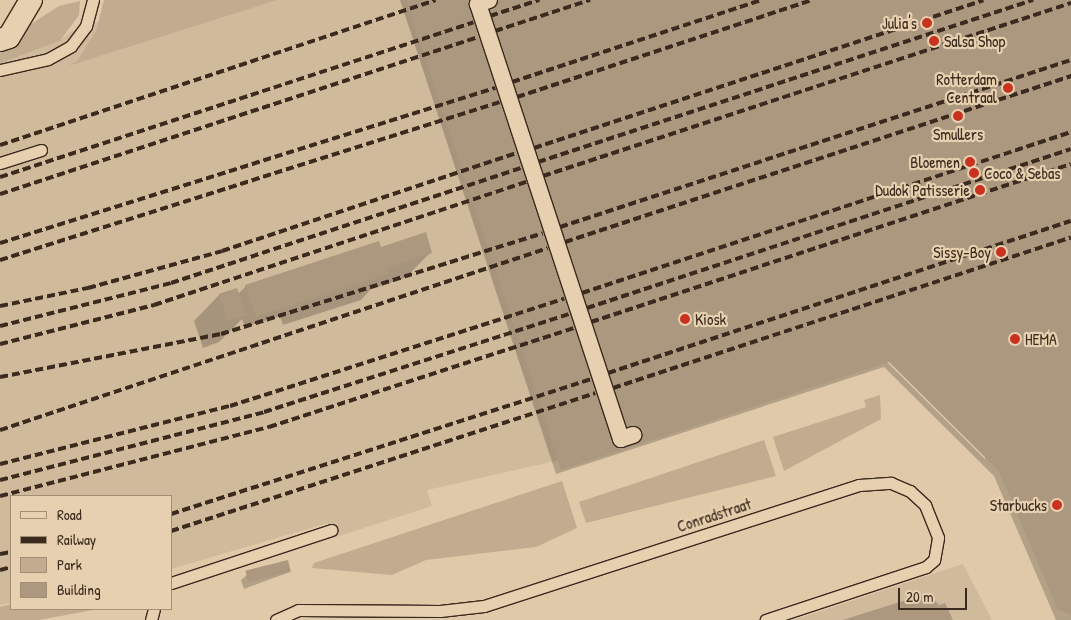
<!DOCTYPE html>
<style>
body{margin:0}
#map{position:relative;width:1071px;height:620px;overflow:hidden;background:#dfc9a9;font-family:"Patrick Hand",sans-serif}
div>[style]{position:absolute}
.built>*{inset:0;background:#d0ba9c}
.green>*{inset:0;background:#c1ac90}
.shadow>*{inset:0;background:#0003}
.building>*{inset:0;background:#ac987e;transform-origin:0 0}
.roads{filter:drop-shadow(1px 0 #3b2a1e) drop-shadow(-1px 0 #3b2a1e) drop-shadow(0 1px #3b2a1e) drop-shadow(0 -1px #3b2a1e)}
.service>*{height:11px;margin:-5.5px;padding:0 5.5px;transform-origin:5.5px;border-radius:5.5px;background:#e6d0af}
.minor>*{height:22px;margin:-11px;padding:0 11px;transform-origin:11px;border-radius:11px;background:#e6d0af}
.rail>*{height:4px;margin-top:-2px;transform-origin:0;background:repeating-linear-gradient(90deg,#3b2a1e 0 8px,transparent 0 12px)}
.bridges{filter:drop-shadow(1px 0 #3b2a1e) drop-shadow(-1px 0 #3b2a1e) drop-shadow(0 1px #3b2a1e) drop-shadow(0 -1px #3b2a1e)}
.pedestrian-bridge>*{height:16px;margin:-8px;padding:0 8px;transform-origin:8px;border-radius:8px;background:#e6d0af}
.dots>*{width:14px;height:14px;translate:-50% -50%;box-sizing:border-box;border:2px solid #e6d0af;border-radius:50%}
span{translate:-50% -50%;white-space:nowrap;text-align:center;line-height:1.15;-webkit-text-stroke:4.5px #e6d0af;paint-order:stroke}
.poi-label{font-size:16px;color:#3b2a1e}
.right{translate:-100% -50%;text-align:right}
.left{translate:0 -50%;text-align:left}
.street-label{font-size:16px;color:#3b2a1e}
.legend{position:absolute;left:10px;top:495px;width:162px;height:115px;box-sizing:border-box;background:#e6d0af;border:1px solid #a28e75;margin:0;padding:6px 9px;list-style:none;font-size:15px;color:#3b2a1e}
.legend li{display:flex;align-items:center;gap:10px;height:25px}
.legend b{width:25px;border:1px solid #a28e75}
.scale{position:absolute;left:898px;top:588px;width:69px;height:22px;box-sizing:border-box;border:2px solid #3b2a1e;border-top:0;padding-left:6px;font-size:15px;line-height:18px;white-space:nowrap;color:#3b2a1e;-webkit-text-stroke:4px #e6d0af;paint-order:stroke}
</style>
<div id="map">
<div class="built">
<i style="clip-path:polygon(170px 0,1071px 0,613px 448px,427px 490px,432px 506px,333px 538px,328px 523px,171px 569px,171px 496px,11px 496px,11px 603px,0 605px,0 60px,60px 41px,70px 32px,100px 21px)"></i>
<i style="clip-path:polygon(963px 564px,992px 620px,794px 620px)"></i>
</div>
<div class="green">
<i style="clip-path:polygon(104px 0,277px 0,68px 66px,77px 61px,96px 31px)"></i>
<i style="clip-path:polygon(80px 1px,79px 15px,60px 41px,0 63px,0 44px,59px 6px)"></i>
<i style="clip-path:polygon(880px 395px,881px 419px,784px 471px,773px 437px,866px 407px,864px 400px)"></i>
<i style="clip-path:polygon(764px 440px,776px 476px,586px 523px,579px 502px)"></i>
<i style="clip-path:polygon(562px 481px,577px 528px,536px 547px,426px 560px,392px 575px,312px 568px,314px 563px)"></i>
<i style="clip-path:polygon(11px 604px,11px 609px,98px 609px,39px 620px,0 620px,0 607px)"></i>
</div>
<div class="shadow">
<i style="clip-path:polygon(evenodd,400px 0,1071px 0,1071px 620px,1056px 620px,994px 476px,884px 367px,556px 474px,400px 0,889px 360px,985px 455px,985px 459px,887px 362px,889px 360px)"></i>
<i style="clip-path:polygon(380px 249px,431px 252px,405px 278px,371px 289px,361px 300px,283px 325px,280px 316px,245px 327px,242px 319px,219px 342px,203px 348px,194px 321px,220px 294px,238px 294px,246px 286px)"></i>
<i style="clip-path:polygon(290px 572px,244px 589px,241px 580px,247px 575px)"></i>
</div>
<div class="building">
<i style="clip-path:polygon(406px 0,1071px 0,1071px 615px,1058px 610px,999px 471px,889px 362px,561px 470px)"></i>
<i style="clip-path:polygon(426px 232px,432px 253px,386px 268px,389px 274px,256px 317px,245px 285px,379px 241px,381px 247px)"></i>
<i style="left:237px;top:288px;width:29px;height:19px;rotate:72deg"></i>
<i style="left:288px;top:560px;width:12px;height:44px;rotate:76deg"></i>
<i style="clip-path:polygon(928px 593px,939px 605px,945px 603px,953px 620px,843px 620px)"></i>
</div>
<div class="roads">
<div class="service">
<i style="left:0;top:70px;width:49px;rotate:-12.9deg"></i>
<i style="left:48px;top:59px;width:26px;rotate:-29deg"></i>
<i style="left:71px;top:46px;width:25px;rotate:-53deg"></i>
<i style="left:86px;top:26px;width:27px;rotate:-75deg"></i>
<i style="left:0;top:163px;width:43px;rotate:-17.6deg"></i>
<i style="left:171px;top:583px;width:169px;rotate:-18.3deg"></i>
<i style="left:151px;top:620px;width:11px;rotate:-75deg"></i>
<i style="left:276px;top:620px;width:24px;rotate:-24deg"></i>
<i style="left:298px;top:610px;width:142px;rotate:0.4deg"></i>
<i style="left:440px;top:611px;width:44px;rotate:-6.5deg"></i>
<i style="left:484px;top:606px;width:394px;rotate:-17.9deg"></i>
<i style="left:859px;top:485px;width:32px;rotate:-4deg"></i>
<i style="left:891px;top:483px;width:21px;rotate:23deg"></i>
<i style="left:910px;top:491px;width:21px;rotate:43deg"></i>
<i style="left:925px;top:505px;width:35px;rotate:68deg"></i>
<i style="left:938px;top:538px;width:22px;rotate:100deg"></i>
<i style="left:934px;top:560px;width:11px;rotate:139deg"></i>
<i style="left:926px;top:567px;width:169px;rotate:161.7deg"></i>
</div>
<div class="minor">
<i style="left:0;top:40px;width:9px;rotate:-18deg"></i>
<i style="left:9px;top:37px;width:43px;rotate:-59.3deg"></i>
</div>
</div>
<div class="rail">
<i style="left:490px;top:16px;width:52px;rotate:-18.1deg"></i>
<i style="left:495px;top:31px;width:100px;rotate:-18.1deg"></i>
<i style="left:512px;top:82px;width:262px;rotate:-18.2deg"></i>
<i style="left:517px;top:97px;width:311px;rotate:-18.2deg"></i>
<i style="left:0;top:145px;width:459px;rotate:-18.4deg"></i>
<i style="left:534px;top:148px;width:473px;rotate:-18.2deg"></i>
<i style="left:538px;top:162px;width:521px;rotate:-18.12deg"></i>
<i style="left:543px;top:176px;width:556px;rotate:-18.14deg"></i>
<i style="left:0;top:177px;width:498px;rotate:-18.1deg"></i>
<i style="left:0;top:194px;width:503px;rotate:-18.18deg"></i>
<i style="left:560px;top:227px;width:538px;rotate:-18.1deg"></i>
<i style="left:565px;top:242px;width:533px;rotate:-18.16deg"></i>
<i style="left:0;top:243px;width:519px;rotate:-17.39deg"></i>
<i style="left:0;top:260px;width:524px;rotate:-17.54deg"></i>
<i style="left:582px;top:293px;width:515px;rotate:-18.22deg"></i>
<i style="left:0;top:306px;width:90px;rotate:-11.6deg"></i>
<i style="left:88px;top:288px;width:139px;rotate:-15.4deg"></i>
<i style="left:222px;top:251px;width:310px;rotate:-18.4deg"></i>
<i style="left:587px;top:308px;width:509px;rotate:-18.19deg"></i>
<i style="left:591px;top:322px;width:505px;rotate:-18.22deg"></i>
<i style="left:0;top:326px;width:176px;rotate:-14.1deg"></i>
<i style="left:171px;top:283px;width:368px;rotate:-18.2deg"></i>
<i style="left:0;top:344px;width:159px;rotate:-14.2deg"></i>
<i style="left:154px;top:305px;width:392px;rotate:-18.3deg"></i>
<i style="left:608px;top:373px;width:487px;rotate:-18.2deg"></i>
<i style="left:0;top:377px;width:225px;rotate:-11deg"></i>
<i style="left:221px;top:334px;width:337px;rotate:-17.4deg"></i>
<i style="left:613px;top:388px;width:482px;rotate:-18.2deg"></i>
<i style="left:0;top:430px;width:577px;rotate:-18.37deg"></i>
<i style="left:0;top:464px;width:237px;rotate:-14.2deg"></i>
<i style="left:230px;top:406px;width:351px;rotate:-17.8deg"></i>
<i style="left:0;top:480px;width:273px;rotate:-14.4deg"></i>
<i style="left:264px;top:412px;width:320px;rotate:-17.8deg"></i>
<i style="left:0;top:496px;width:278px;rotate:-14.4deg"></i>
<i style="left:269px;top:427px;width:321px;rotate:-18deg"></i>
<i style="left:171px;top:514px;width:441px;rotate:-17.8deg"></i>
<i style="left:171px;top:531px;width:446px;rotate:-18deg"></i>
<i style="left:0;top:554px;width:11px;rotate:-10deg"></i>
<i style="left:0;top:570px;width:11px;rotate:-15deg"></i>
</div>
<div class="bridges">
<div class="pedestrian-bridge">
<i style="left:489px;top:0;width:12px;rotate:160deg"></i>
<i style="left:478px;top:4px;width:458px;rotate:71.8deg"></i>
<i style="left:621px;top:439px;width:13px;rotate:-18deg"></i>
</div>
</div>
<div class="dots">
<i style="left:927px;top:23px;background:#c8321e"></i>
<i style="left:934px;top:41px;background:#c8321e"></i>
<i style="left:1008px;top:88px;background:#c8321e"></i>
<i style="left:958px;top:116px;background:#c8321e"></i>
<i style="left:970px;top:162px;background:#c8321e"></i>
<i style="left:974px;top:173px;background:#c8321e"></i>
<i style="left:980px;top:190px;background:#c8321e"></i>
<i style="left:1001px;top:252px;background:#c8321e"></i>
<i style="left:685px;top:319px;background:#c8321e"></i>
<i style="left:1015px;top:339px;background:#c8321e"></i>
<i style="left:1057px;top:505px;background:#c8321e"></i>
</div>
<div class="poi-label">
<span class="right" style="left:917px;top:23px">Julia's</span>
<span class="left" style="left:944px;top:41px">Salsa Shop</span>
<span class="right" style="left:997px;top:88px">Rotterdam<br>Centraal</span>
<span style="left:958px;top:134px">Smullers</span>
<span class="right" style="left:960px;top:162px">Bloemen</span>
<span class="left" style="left:984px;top:173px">Coco &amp; Sebas</span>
<span class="right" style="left:970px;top:190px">Dudok Patisserie</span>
<span class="right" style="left:991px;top:252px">Sissy-Boy</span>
<span class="left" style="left:695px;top:319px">Kiosk</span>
<span class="left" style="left:1025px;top:339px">HEMA</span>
<span class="right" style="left:1047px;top:505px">Starbucks</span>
</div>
<div class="street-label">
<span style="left:714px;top:515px;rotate:-18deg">Conradstraat</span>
</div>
<ul class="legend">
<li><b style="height:6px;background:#e6d0af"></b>Road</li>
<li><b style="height:6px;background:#3b2a1e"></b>Railway</li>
<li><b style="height:14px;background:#c1ac90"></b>Park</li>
<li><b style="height:14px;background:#ac987e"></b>Building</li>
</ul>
<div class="scale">20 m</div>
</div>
